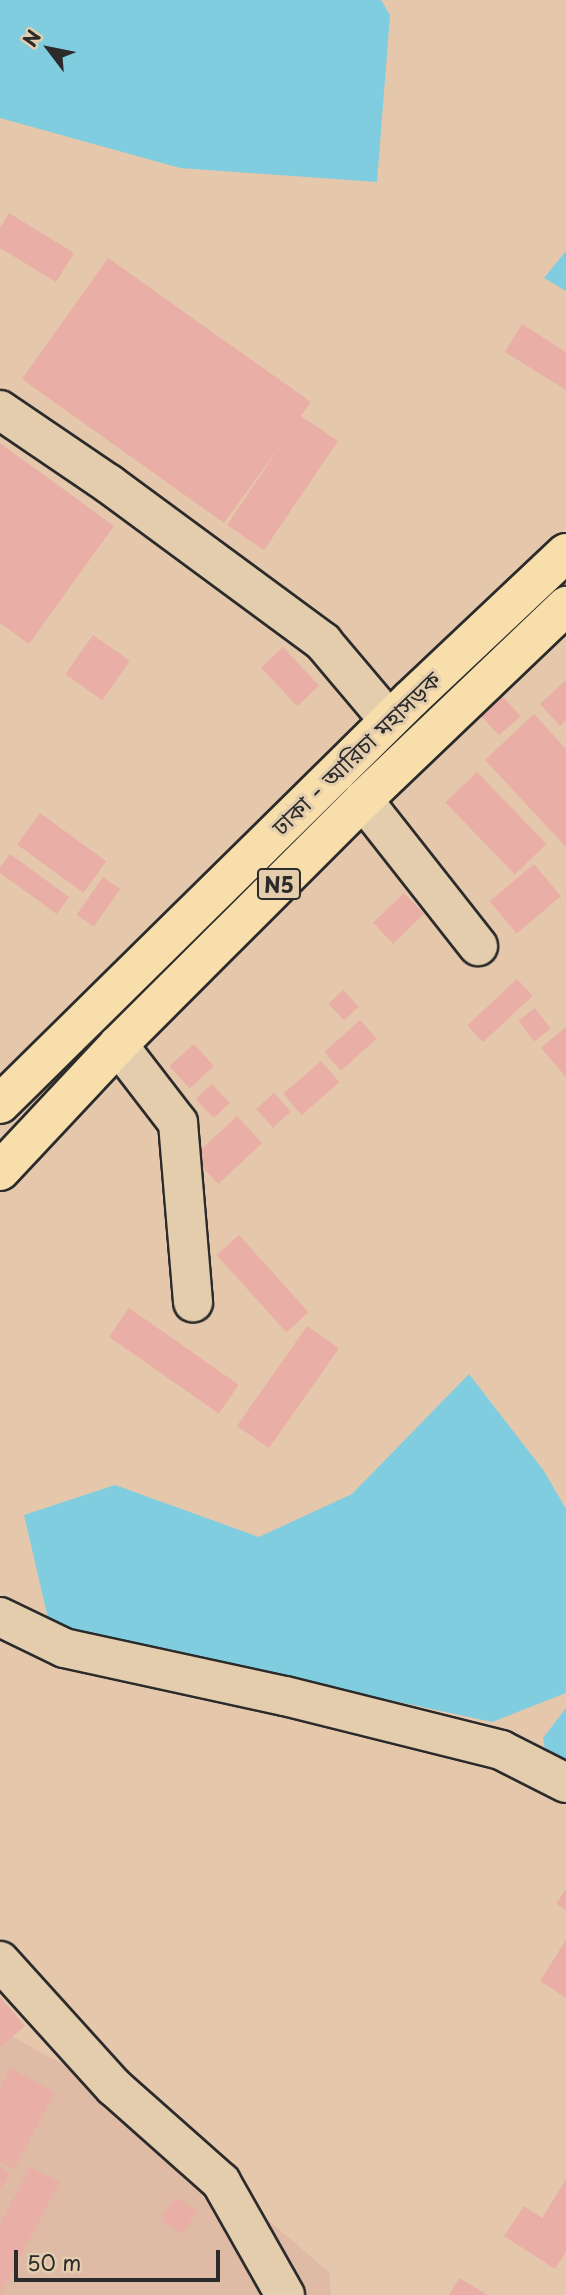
<!DOCTYPE html>
<meta charset="utf-8">
<style>
body{margin:0}
#map{position:relative;width:566px;height:2295px;overflow:hidden;background:#e5c7ac;font-family:"Playpen Sans","Noto Sans Bengali",sans-serif}
div>[style]{position:absolute}
.built>*{inset:0;background:#dfbaa5}
.water>*{inset:0;background:#81cde0}
.building>*{inset:0;background:#e9afa6;transform-origin:0 0}
.roads{filter:drop-shadow(2px 0 #2b2b2b) drop-shadow(-2px 0 #2b2b2b) drop-shadow(0 2px #2b2b2b) drop-shadow(0 -2px #2b2b2b)}
.minor>*{height:38px;margin:-19px;padding:0 19px;transform-origin:19px;border-radius:19px;background:#e4cdad}
.highway>*{height:38px;margin:-19px;padding:0 19px;transform-origin:19px;border-radius:19px;background:#f8deab}
span{translate:-50% -50%;white-space:nowrap;text-align:center;line-height:1.15;-webkit-text-stroke:6px #e4cdad;paint-order:stroke}
.shield-label span{padding:2px 5px;background:#e4cdad;border:2px solid;border-radius:5px;-webkit-text-stroke-width:0}
.shield-label{font-size:21px;color:#2b2b2b;font-weight:700}
.street-label{font-size:23px;color:#2b2b2b}
.north{position:absolute;left:14px;top:14px;width:70px;height:70px;-webkit-text-stroke:5px #e4cdad;paint-order:stroke;rotate:302deg;font-size:19px;font-weight:700;line-height:28px;text-align:center;color:#2b2b2b}
.north::after{content:'';display:block;margin:auto;width:24px;height:32px;background:#2b2b2b;clip-path:polygon(50% 0,100% 100%,50% 72%,0 100%)}
.scale{position:absolute;left:14px;top:2250px;width:206px;height:32px;box-sizing:border-box;border:4px solid #2b2b2b;border-top:0;padding-left:9px;font-size:21px;line-height:24px;white-space:nowrap;color:#2b2b2b;-webkit-text-stroke:5px #e4cdad;paint-order:stroke}
</style>
<div id="map">
<div class="built">
<i style="clip-path:polygon(0 2030px,126px 2099px,329px 2272px,331px 2295px,0 2295px)"></i>
</div>
<div class="water">
<i style="clip-path:polygon(0 0,381px 0,390px 15px,377px 182px,180px 168px,0 118px)"></i>
<i style="clip-path:polygon(566px 251px,566px 291px,544px 278px)"></i>
<i style="clip-path:polygon(469px 1374px,544px 1471px,566px 1509px,566px 1693px,492px 1722px,50px 1627px,24px 1515px,115px 1485px,259px 1537px,352px 1494px)"></i>
<i style="clip-path:polygon(566px 1708px,566px 1774px,548px 1766px,543px 1738px)"></i>
</div>
<div class="building">
<i style="clip-path:polygon(9px 213px,74px 253px,56px 282px,0 248px,0 228px)"></i>
<i style="clip-path:polygon(108px 258px,311px 402px,301px 416px,338px 441px,264px 550px,227px 525px,283px 442px,224px 523px,22px 379px)"></i>
<i style="clip-path:polygon(522px 324px,566px 352px,566px 390px,505px 352px)"></i>
<i style="clip-path:polygon(0 443px,114px 526px,29px 644px,0 623px)"></i>
<i style="left:93px;top:635px;width:45px;height:48px;rotate:35deg"></i>
<i style="left:283px;top:647px;width:53px;height:30px;rotate:47deg"></i>
<i style="left:487px;top:679px;width:50px;height:29px;rotate:48deg"></i>
<i style="clip-path:polygon(566px 680px,566px 720px,560px 726px,540px 704px)"></i>
<i style="clip-path:polygon(534px 714px,566px 749px,566px 847px,485px 760px)"></i>
<i style="left:477px;top:772px;width:100px;height:44px;rotate:46deg"></i>
<i style="left:40px;top:813px;width:82px;height:39px;rotate:36deg"></i>
<i style="left:10px;top:854px;width:73px;height:21px;rotate:36deg"></i>
<i style="left:534px;top:864px;width:42px;height:58px;rotate:50deg"></i>
<i style="left:103px;top:877px;width:21px;height:46px;rotate:35deg"></i>
<i style="left:404px;top:893px;width:29px;height:43px;rotate:46deg"></i>
<i style="left:517px;top:979px;width:23px;height:68px;rotate:47deg"></i>
<i style="left:343px;top:990px;width:23px;height:20px;rotate:47deg"></i>
<i style="left:535px;top:1008px;width:26px;height:21px;rotate:53deg"></i>
<i style="left:360px;top:1020px;width:25px;height:48px;rotate:48deg"></i>
<i style="clip-path:polygon(566px 1027px,566px 1077px,541px 1048px)"></i>
<i style="left:194px;top:1044px;width:30px;height:33px;rotate:48deg"></i>
<i style="left:321px;top:1061px;width:28px;height:50px;rotate:49deg"></i>
<i style="left:212px;top:1084px;width:26px;height:22px;rotate:47deg"></i>
<i style="left:274px;top:1093px;width:25px;height:24px;rotate:48deg"></i>
<i style="left:237px;top:1116px;width:37px;height:60px;rotate:47deg"></i>
<i style="left:239px;top:1235px;width:104px;height:30px;rotate:48deg"></i>
<i style="left:129px;top:1308px;width:134px;height:35px;rotate:35deg"></i>
<i style="left:307px;top:1326px;width:39px;height:122px;rotate:35deg"></i>
<i style="clip-path:polygon(566px 1889px,566px 1910px,556px 1904px)"></i>
<i style="clip-path:polygon(566px 1940px,566px 1998px,540px 1981px)"></i>
<i style="clip-path:polygon(0 1997px,25px 2026px,0 2047px)"></i>
<i style="clip-path:polygon(10px 2068px,55px 2092px,14px 2169px,0 2162px,0 2088px)"></i>
<i style="clip-path:polygon(0 2167px,10px 2173px,0 2190px)"></i>
<i style="clip-path:polygon(30px 2167px,60px 2182px,0 2294px,0 2224px)"></i>
<i style="clip-path:polygon(566px 2179px,566px 2252px,555px 2269px,504px 2236px,524px 2206px,542px 2218px)"></i>
<i style="left:175px;top:2197px;width:26px;height:27px;rotate:32deg"></i>
<i style="clip-path:polygon(459px 2278px,488px 2295px,449px 2295px)"></i>
</div>
<div class="roads">
<div class="minor">
<i style="left:0;top:410px;width:132px;rotate:34.2deg"></i>
<i style="left:109px;top:484px;width:266px;rotate:36.4deg"></i>
<i style="left:323px;top:642px;width:102px;rotate:49.8deg"></i>
<i style="left:363px;top:800px;width:186px;rotate:51.8deg"></i>
<i style="left:118px;top:1045px;width:98px;rotate:52.4deg"></i>
<i style="left:178px;top:1123px;width:180px;rotate:85.2deg"></i>
<i style="left:0;top:1617px;width:71px;rotate:25.8deg"></i>
<i style="left:64px;top:1648px;width:226px;rotate:12.3deg"></i>
<i style="left:285px;top:1696px;width:223px;rotate:14deg"></i>
<i style="left:501px;top:1750px;width:73px;rotate:26.9deg"></i>
<i style="left:0;top:1961px;width:170px;rotate:47.9deg"></i>
<i style="left:114px;top:2087px;width:143px;rotate:41.6deg"></i>
<i style="left:221px;top:2182px;width:130px;rotate:60.5deg"></i>
</div>
<div class="highway">
<i style="left:0;top:1104px;width:577px;rotate:-44.58deg"></i>
<i style="left:411px;top:699px;width:213px;rotate:-43.3deg"></i>
<i style="left:0;top:1171px;width:173px;rotate:-46.9deg"></i>
<i style="left:118px;top:1045px;width:346px;rotate:-45deg"></i>
<i style="left:363px;top:800px;width:281px;rotate:-43.7deg"></i>
</div>
</div>
<div class="shield-label">
<span style="left:279px;top:884px">N5</span>
</div>
<div class="street-label">
<span style="left:356px;top:753px;rotate:-44deg">ঢাকা - আরিচা মহাসড়ক</span>
</div>
<div class="north">N</div>
<div class="scale">50 m</div>
</div>
